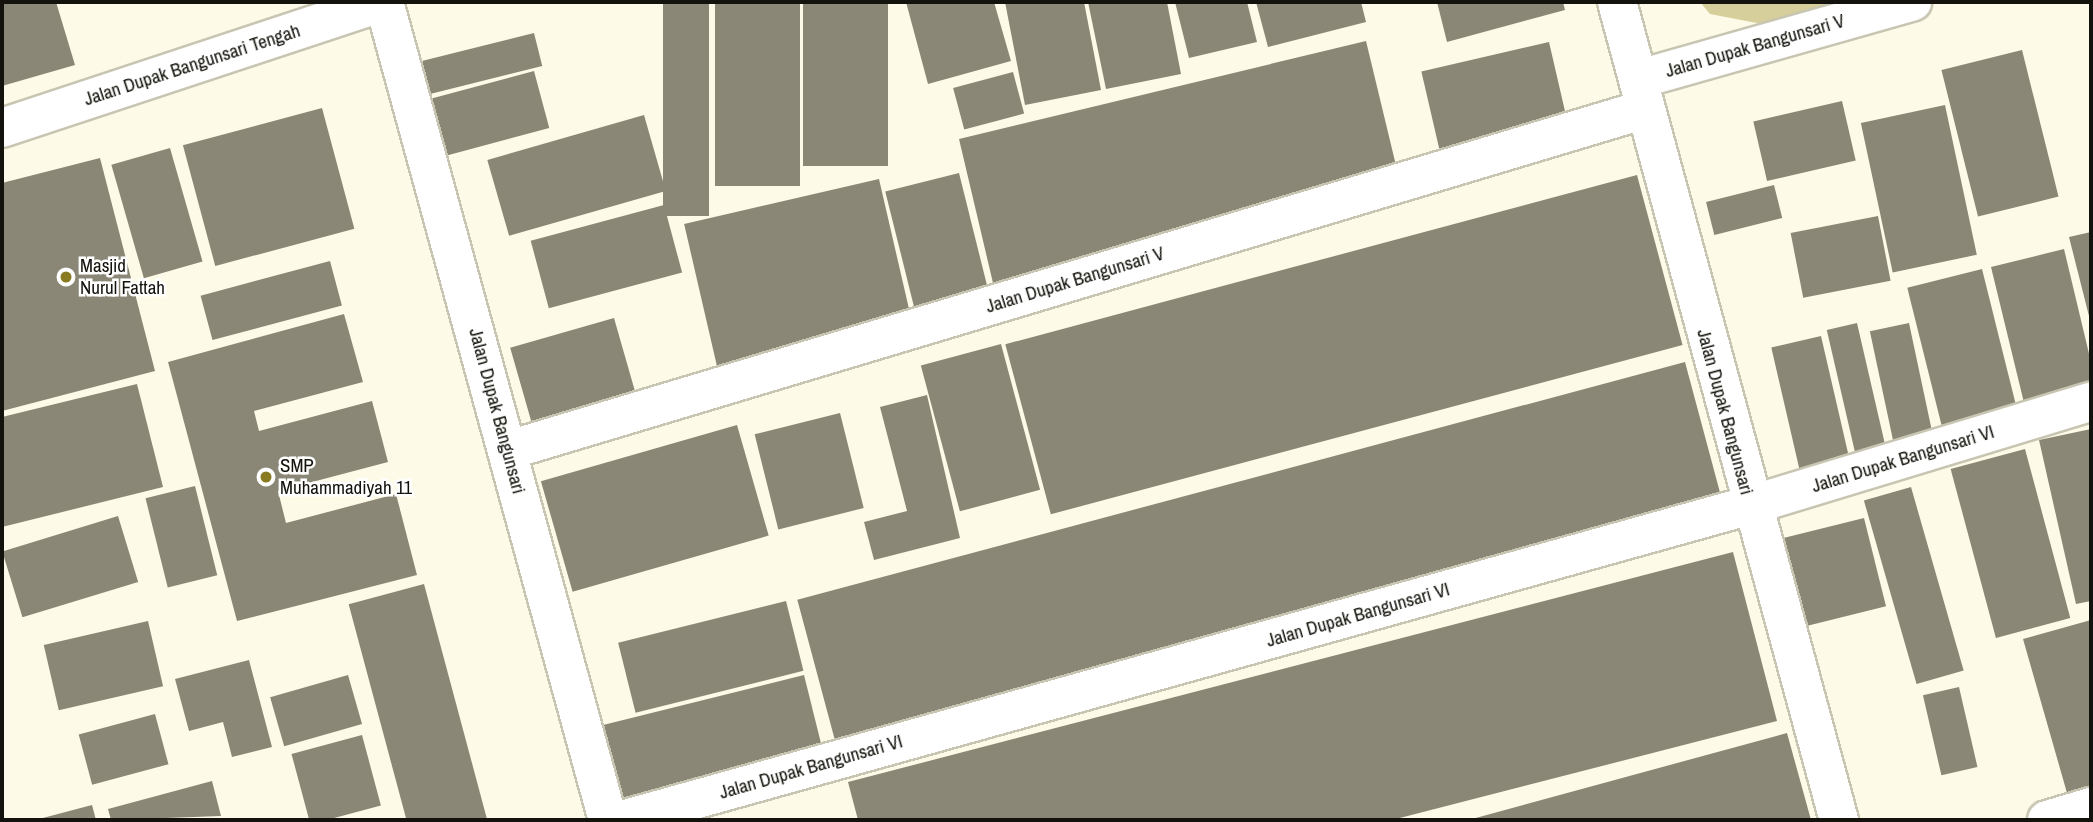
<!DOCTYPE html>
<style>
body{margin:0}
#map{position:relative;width:2093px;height:822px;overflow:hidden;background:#fdfbe7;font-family:"Archivo Narrow",sans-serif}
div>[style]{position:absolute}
.green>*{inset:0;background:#d6ce9b}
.building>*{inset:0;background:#8a8776;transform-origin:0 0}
.roads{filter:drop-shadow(2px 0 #c8c5b2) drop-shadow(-2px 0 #c8c5b2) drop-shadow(0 2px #c8c5b2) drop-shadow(0 -2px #c8c5b2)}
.street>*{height:38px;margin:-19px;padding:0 19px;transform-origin:19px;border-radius:19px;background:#fff}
.dots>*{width:19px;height:19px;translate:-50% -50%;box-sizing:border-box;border:4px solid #fff;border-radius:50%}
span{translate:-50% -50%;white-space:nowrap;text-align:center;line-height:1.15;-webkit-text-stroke:5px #fff;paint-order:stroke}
.street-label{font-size:19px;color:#13120c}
.poi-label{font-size:19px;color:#13120c}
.left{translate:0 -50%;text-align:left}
.frame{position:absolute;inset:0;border:4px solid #13120c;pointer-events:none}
</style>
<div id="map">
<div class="green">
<i style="clip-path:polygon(1700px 2px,1836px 2px,1762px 24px,1710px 14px)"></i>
</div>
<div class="building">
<i style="clip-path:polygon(2px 2px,56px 2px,75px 65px,2px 86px)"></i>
<i style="left:663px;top:2px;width:46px;height:214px"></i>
<i style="left:715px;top:2px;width:85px;height:184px"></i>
<i style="left:803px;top:2px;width:85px;height:164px"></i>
<i style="clip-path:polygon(906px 2px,994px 2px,1011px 61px,928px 84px)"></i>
<i style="clip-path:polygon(1005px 2px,1084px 2px,1101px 90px,1025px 105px)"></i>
<i style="clip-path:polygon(1088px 2px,1167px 2px,1181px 74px,1106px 89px)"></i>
<i style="clip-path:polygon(1175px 2px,1247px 2px,1257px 42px,1189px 58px)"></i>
<i style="clip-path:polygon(1256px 2px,1361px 2px,1366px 22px,1268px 47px)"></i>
<i style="clip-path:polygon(1437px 2px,1563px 2px,1565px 10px,1447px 42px)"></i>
<i style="left:534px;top:33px;width:34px;height:130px;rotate:76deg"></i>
<i style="clip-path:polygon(1366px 41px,1399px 178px,1263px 219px,993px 283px,959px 139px)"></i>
<i style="left:1549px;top:42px;width:83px;height:131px;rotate:77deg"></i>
<i style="left:2022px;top:50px;width:151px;height:83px;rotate:76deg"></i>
<i style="left:534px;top:71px;width:59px;height:106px;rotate:75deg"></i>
<i style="left:1013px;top:72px;width:43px;height:62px;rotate:75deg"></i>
<i style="left:1842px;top:101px;width:61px;height:91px;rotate:77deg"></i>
<i style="left:1945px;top:105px;width:153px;height:86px;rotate:78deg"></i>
<i style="left:322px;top:108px;width:125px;height:144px;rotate:75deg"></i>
<i style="left:644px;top:115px;width:79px;height:163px;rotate:74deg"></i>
<i style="left:170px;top:148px;width:118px;height:61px;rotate:74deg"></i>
<i style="clip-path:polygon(100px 158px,155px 371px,2px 411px,2px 183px)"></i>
<i style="left:959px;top:173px;width:132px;height:76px;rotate:76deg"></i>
<i style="left:1637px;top:175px;width:176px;height:654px;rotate:75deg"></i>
<i style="left:879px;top:179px;width:153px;height:200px;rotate:77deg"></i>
<i style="left:1774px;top:185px;width:34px;height:70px;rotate:76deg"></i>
<i style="left:664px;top:205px;width:70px;height:138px;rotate:75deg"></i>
<i style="left:1878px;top:216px;width:66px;height:89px;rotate:79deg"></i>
<i style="clip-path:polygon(2091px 232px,2091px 320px,2090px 320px,2069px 237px)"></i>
<i style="clip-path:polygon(2064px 249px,2091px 362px,2091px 395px,2026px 411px,1991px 267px)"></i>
<i style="left:330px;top:261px;width:46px;height:134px;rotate:75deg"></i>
<i style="left:1982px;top:269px;width:157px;height:77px;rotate:76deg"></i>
<i style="clip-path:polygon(344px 314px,363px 382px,254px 411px,259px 431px,372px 401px,388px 462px,278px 491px,286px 523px,396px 494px,417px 575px,237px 621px,168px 362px)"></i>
<i style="left:614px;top:318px;width:79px;height:108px;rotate:74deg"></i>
<i style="left:1857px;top:323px;width:130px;height:31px;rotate:77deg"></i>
<i style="left:1909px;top:323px;width:129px;height:40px;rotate:78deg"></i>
<i style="left:1821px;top:336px;width:135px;height:51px;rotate:77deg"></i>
<i style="left:1001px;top:344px;width:151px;height:83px;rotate:75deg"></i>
<i style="left:1685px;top:362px;width:151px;height:919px;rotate:75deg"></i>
<i style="clip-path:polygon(137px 384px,163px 487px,2px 527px,2px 417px)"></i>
<i style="clip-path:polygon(927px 395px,960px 538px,874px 560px,864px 522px,907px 511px,880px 407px)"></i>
<i style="left:840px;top:413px;width:98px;height:88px;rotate:76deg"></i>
<i style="left:737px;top:425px;width:115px;height:204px;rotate:74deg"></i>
<i style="clip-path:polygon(2091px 429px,2091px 601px,2076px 604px,2039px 440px)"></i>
<i style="left:2025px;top:449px;width:175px;height:77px;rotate:75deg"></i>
<i style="left:195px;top:486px;width:92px;height:51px;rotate:76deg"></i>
<i style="left:1911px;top:487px;width:191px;height:49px;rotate:74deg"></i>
<i style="left:118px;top:516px;width:69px;height:121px;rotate:73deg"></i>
<i style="left:1864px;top:518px;width:91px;height:85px;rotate:76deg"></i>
<i style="clip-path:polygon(1733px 552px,1777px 721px,1392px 820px,858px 820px,848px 782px)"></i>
<i style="left:424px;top:584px;width:245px;height:78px;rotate:75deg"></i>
<i style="left:786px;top:601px;width:72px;height:173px;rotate:76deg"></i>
<i style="clip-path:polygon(2091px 620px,2091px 794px,2069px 800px,2023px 639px)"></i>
<i style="left:148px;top:621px;width:67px;height:107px;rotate:77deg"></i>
<i style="clip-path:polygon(249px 660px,272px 747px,232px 757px,223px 722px,189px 731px,175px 679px)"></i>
<i style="left:348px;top:675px;width:51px;height:81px;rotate:74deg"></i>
<i style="left:804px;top:675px;width:87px;height:207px;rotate:76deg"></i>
<i style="left:1959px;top:687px;width:82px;height:37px;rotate:77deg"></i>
<i style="left:155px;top:714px;width:52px;height:79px;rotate:75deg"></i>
<i style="clip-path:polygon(1787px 733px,1811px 820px,1472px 820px,1472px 819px)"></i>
<i style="left:362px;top:735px;width:73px;height:73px;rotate:75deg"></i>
<i style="clip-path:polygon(212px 781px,221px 816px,111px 820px,108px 809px)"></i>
<i style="clip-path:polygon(92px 805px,96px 820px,39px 820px,39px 819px)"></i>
</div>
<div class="roads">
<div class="street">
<i style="left:384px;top:2px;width:848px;rotate:74.69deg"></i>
<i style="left:1617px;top:2px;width:848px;rotate:74.82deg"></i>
<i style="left:1639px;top:79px;width:284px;rotate:-15.8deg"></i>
<i style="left:2px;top:128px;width:400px;rotate:-18.3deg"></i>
<i style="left:509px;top:450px;width:1183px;rotate:-16.7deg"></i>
<i style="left:622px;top:820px;width:1172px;rotate:-15.59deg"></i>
<i style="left:1751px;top:505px;width:355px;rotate:-16.9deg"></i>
<i style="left:2047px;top:820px;width:46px;rotate:-16.5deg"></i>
</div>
</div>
<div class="dots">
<i style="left:66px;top:277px;background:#887a1f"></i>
<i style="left:266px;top:477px;background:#887a1f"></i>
</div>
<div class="street-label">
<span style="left:1755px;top:46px;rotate:-16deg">Jalan Dupak Bangunsari V</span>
<span style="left:192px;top:65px;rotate:-18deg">Jalan Dupak Bangunsari Tengah</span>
<span style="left:1075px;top:280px;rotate:-17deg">Jalan Dupak Bangunsari V</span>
<span style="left:497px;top:411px;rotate:75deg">Jalan Dupak Bangunsari</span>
<span style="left:1725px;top:412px;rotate:75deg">Jalan Dupak Bangunsari</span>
<span style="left:1903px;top:459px;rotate:-17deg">Jalan Dupak Bangunsari VI</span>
<span style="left:1358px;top:615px;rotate:-16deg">Jalan Dupak Bangunsari VI</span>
<span style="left:811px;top:767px;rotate:-16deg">Jalan Dupak Bangunsari VI</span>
</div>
<div class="poi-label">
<span class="left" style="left:80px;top:277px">Masjid<br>Nurul Fattah</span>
<span class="left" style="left:280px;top:477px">SMP<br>Muhammadiyah 11</span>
</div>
<div class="frame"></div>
</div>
